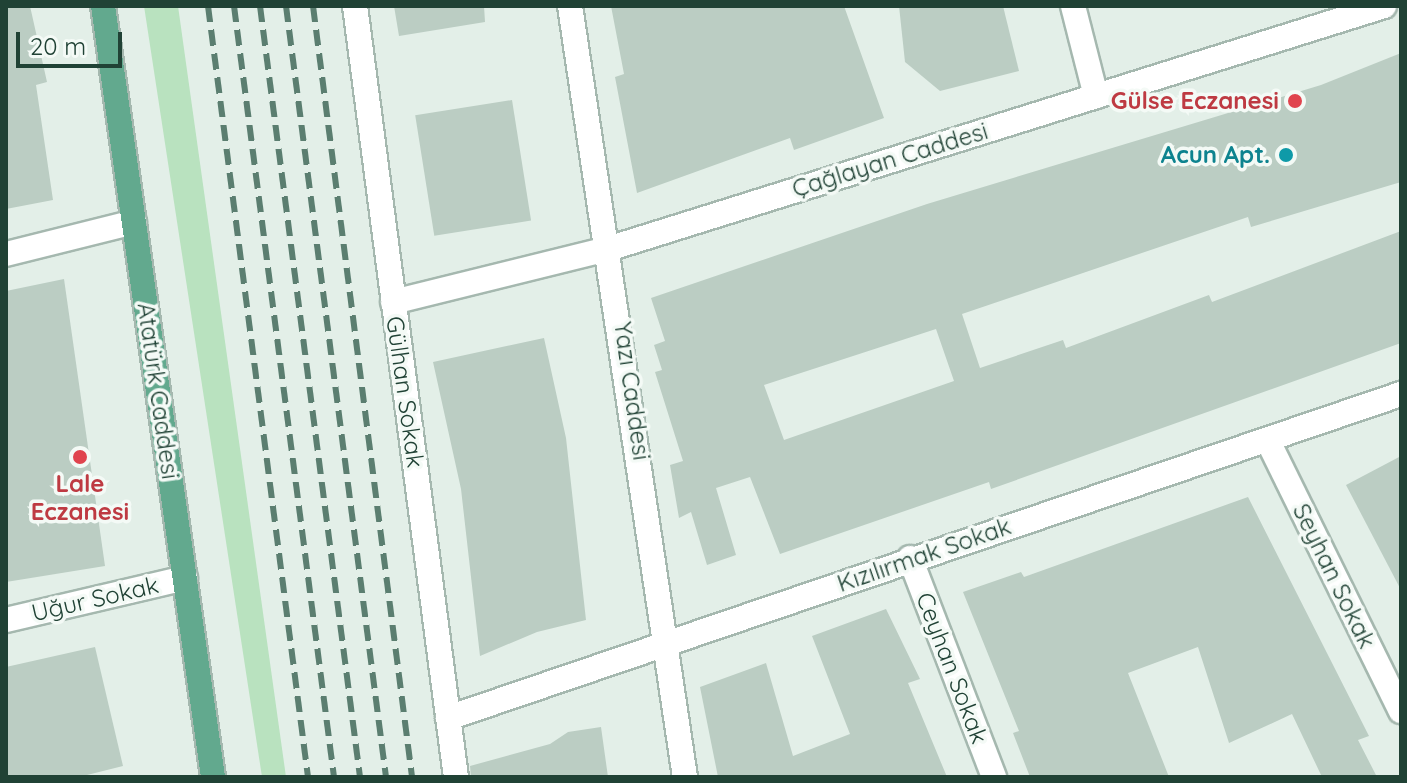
<!DOCTYPE html>
<html>
<head>
<meta charset="utf-8">
<style>
	body { margin:0 }
	#map { position:relative; width:1407px; height:783px; overflow:hidden; background:#e3efe8; font-family:Quicksand,sans-serif }
	div>[style] { position:absolute }
	.green>* { inset:0; background:#b9e2bf }
	.building>* { inset:0; background:#bbcdc3; transform-origin:0 0 }
	.roads { filter:drop-shadow(2px 0 #a5b8af) drop-shadow(-2px 0 #a5b8af) drop-shadow(0 2px #a5b8af) drop-shadow(0 -2px #a5b8af) }
	.minor>* { height:24px; margin:-12px; padding:0 12px; transform-origin:12px; border-radius:12px; background:#fff }
	.major>* { height:24px; margin:-12px; padding:0 12px; transform-origin:12px; border-radius:12px; background:#62a98e }
	.rail>* { height:6px; margin-top:-3px; transform-origin:0; background:repeating-linear-gradient(90deg,#5b7e70 0 16px,transparent 0 24px) }
	.dots>* { width:22px; height:22px; translate:-50% -50%; box-sizing:border-box; border:4px solid #f4faf6; border-radius:50% }
	span { translate:-50% -50%; white-space:nowrap; text-align:center; line-height:1.15; -webkit-text-stroke:7px #f4faf6; paint-order:stroke }
	.health-label { font-size:24px; color:#be3a42; font-weight:700 }
	.right { translate:-100% -50%; text-align:right }
	.culture-label { font-size:24px; color:#0d838f; font-weight:700 }
	.street-label { font-size:24px; color:#204235 }
	.frame { position:absolute; inset:0; border:8px solid #204235; pointer-events:none }
	.scale { position:absolute; left:16px; top:32px; width:106px; height:36px; box-sizing:border-box; border:4px solid #204235; border-top:0; padding-left:10px; font-size:24px; line-height:28px; white-space:nowrap; color:#204235; -webkit-text-stroke:6px #f4faf6; paint-order:stroke }
</style>
</head>
<body>
<div id="map">
	<div class="green">
		<i style="clip-path:polygon(144px 6px,178px 6px,286px 777px,262px 777px)"></i>
	</div>
	<div class="building">
		<i style="clip-path:polygon(6px 6px,30px 6px,47px 82px,36px 85px,53px 200px,6px 209px)"></i>
		<i style="clip-path:polygon(394px 6px,484px 6px,485px 22px,399px 36px)"></i>
		<i style="clip-path:polygon(611px 6px,844px 6px,884px 118px,794px 150px,790px 138px,637px 193px,615px 77px,624px 74px)"></i>
		<i style="clip-path:polygon(899px 6px,1003px 6px,1019px 71px,940px 91px,905px 62px)"></i>
		<i style="clip-path:polygon(evenodd,1401px 53px,1401px 182px,1251px 227px,1248px 217px,962px 314px,980px 368px,1063px 340px,1066px 348px,1209px 295px,1212px 302px,1401px 231px,1401px 343px,991px 489px,989px 482px,780px 554px,750px 477px,716px 488px,736px 555px,707px 565px,691px 512px,679px 518px,670px 465px,683px 461px,655px 372px,662px 370px,654px 345px,665px 341px,651px 298px,927px 204px,1321px 85px,1401px 53px,936px 329px,954px 381px,784px 440px,764px 385px,936px 329px)"></i>
		<i style="left:512px;top:100px;width:122px;height:98px;rotate:81deg"></i>
		<i style="clip-path:polygon(64px 279px,105px 566px,6px 582px,6px 291px)"></i>
		<i style="clip-path:polygon(544px 338px,566px 438px,586px 620px,537px 632px,480px 656px,461px 489px,433px 362px)"></i>
		<i style="clip-path:polygon(1401px 456px,1401px 590px,1346px 485px)"></i>
		<i style="clip-path:polygon(1248px 497px,1369px 736px,1358px 740px,1377px 777px,1322px 777px,1292px 714px,1229px 743px,1198px 647px,1128px 673px,1169px 777px,1030px 777px,1013px 733px,1019px 731px,963px 592px,1021px 572px,1024px 577px)"></i>
		<i style="clip-path:polygon(886px 609px,920px 679px,908px 683px,947px 777px,718px 777px,700px 687px,766px 663px,793px 756px,850px 734px,812px 636px)"></i>
		<i style="clip-path:polygon(95px 647px,123px 766px,79px 777px,6px 777px,6px 667px)"></i>
		<i style="clip-path:polygon(601px 727px,608px 777px,471px 777px,470px 766px,550px 744px,568px 732px)"></i>
	</div>
	<div class="roads">
		<div class="minor">
			<i style="left:355px;top:6px;width:778px;rotate:82.54deg"></i>
			<i style="left:570px;top:6px;width:780px;rotate:81.52deg"></i>
			<i style="left:1073px;top:6px;width:93px;rotate:75.7deg"></i>
			<i style="left:6px;top:254px;width:132px;rotate:-14deg"></i>
			<i style="left:393px;top:302px;width:225px;rotate:-13.9deg"></i>
			<i style="left:611px;top:248px;width:810px;rotate:-17.38deg"></i>
			<i style="left:1268px;top:441px;width:301px;rotate:63.8deg"></i>
			<i style="left:910px;top:558px;width:235px;rotate:69deg"></i>
			<i style="left:6px;top:620px;width:184px;rotate:-13.2deg"></i>
			<i style="left:448px;top:718px;width:1007px;rotate:-18.78deg"></i>
		</div>
		<div class="major">
			<i style="left:103px;top:6px;width:779px;rotate:81.88deg"></i>
		</div>
	</div>
	<div class="rail">
		<i style="left:208px;top:6px;width:777px;rotate:82.61deg"></i>
		<i style="left:234px;top:6px;width:777px;rotate:82.61deg"></i>
		<i style="left:260px;top:6px;width:777px;rotate:82.61deg"></i>
		<i style="left:286px;top:6px;width:777px;rotate:82.61deg"></i>
		<i style="left:313px;top:6px;width:777px;rotate:82.68deg"></i>
	</div>
	<div class="dots">
		<i style="left:1295px;top:101px;background:#e0444e"></i>
		<i style="left:1286px;top:155px;background:#0f9aa8"></i>
		<i style="left:80px;top:457px;background:#e0444e"></i>
	</div>
	<div class="health-label">
		<span class="right" style="left:1279px;top:101px">Gülse Eczanesi</span>
		<span style="left:80px;top:498px">Lale<br>Eczanesi</span>
	</div>
	<div class="culture-label">
		<span class="right" style="left:1270px;top:155px">Acun Apt.</span>
	</div>
	<div class="street-label">
		<span style="left:890px;top:160px;rotate:-17deg">Çağlayan Caddesi</span>
		<span style="left:158px;top:391px;rotate:82deg">Atatürk Caddesi</span>
		<span style="left:632px;top:391px;rotate:82deg">Yazı Caddesi</span>
		<span style="left:405px;top:392px;rotate:82deg">Gülhan Sokak</span>
		<span style="left:924px;top:555px;rotate:-19deg">Kızılırmak Sokak</span>
		<span style="left:1334px;top:576px;rotate:64deg">Seyhan Sokak</span>
		<span style="left:95px;top:599px;rotate:-13deg">Uğur Sokak</span>
		<span style="left:952px;top:668px;rotate:69deg">Ceyhan Sokak</span>
	</div>
	<div class="frame"></div>
	<div class="scale">20 m</div>
</div>
</body>
</html>
